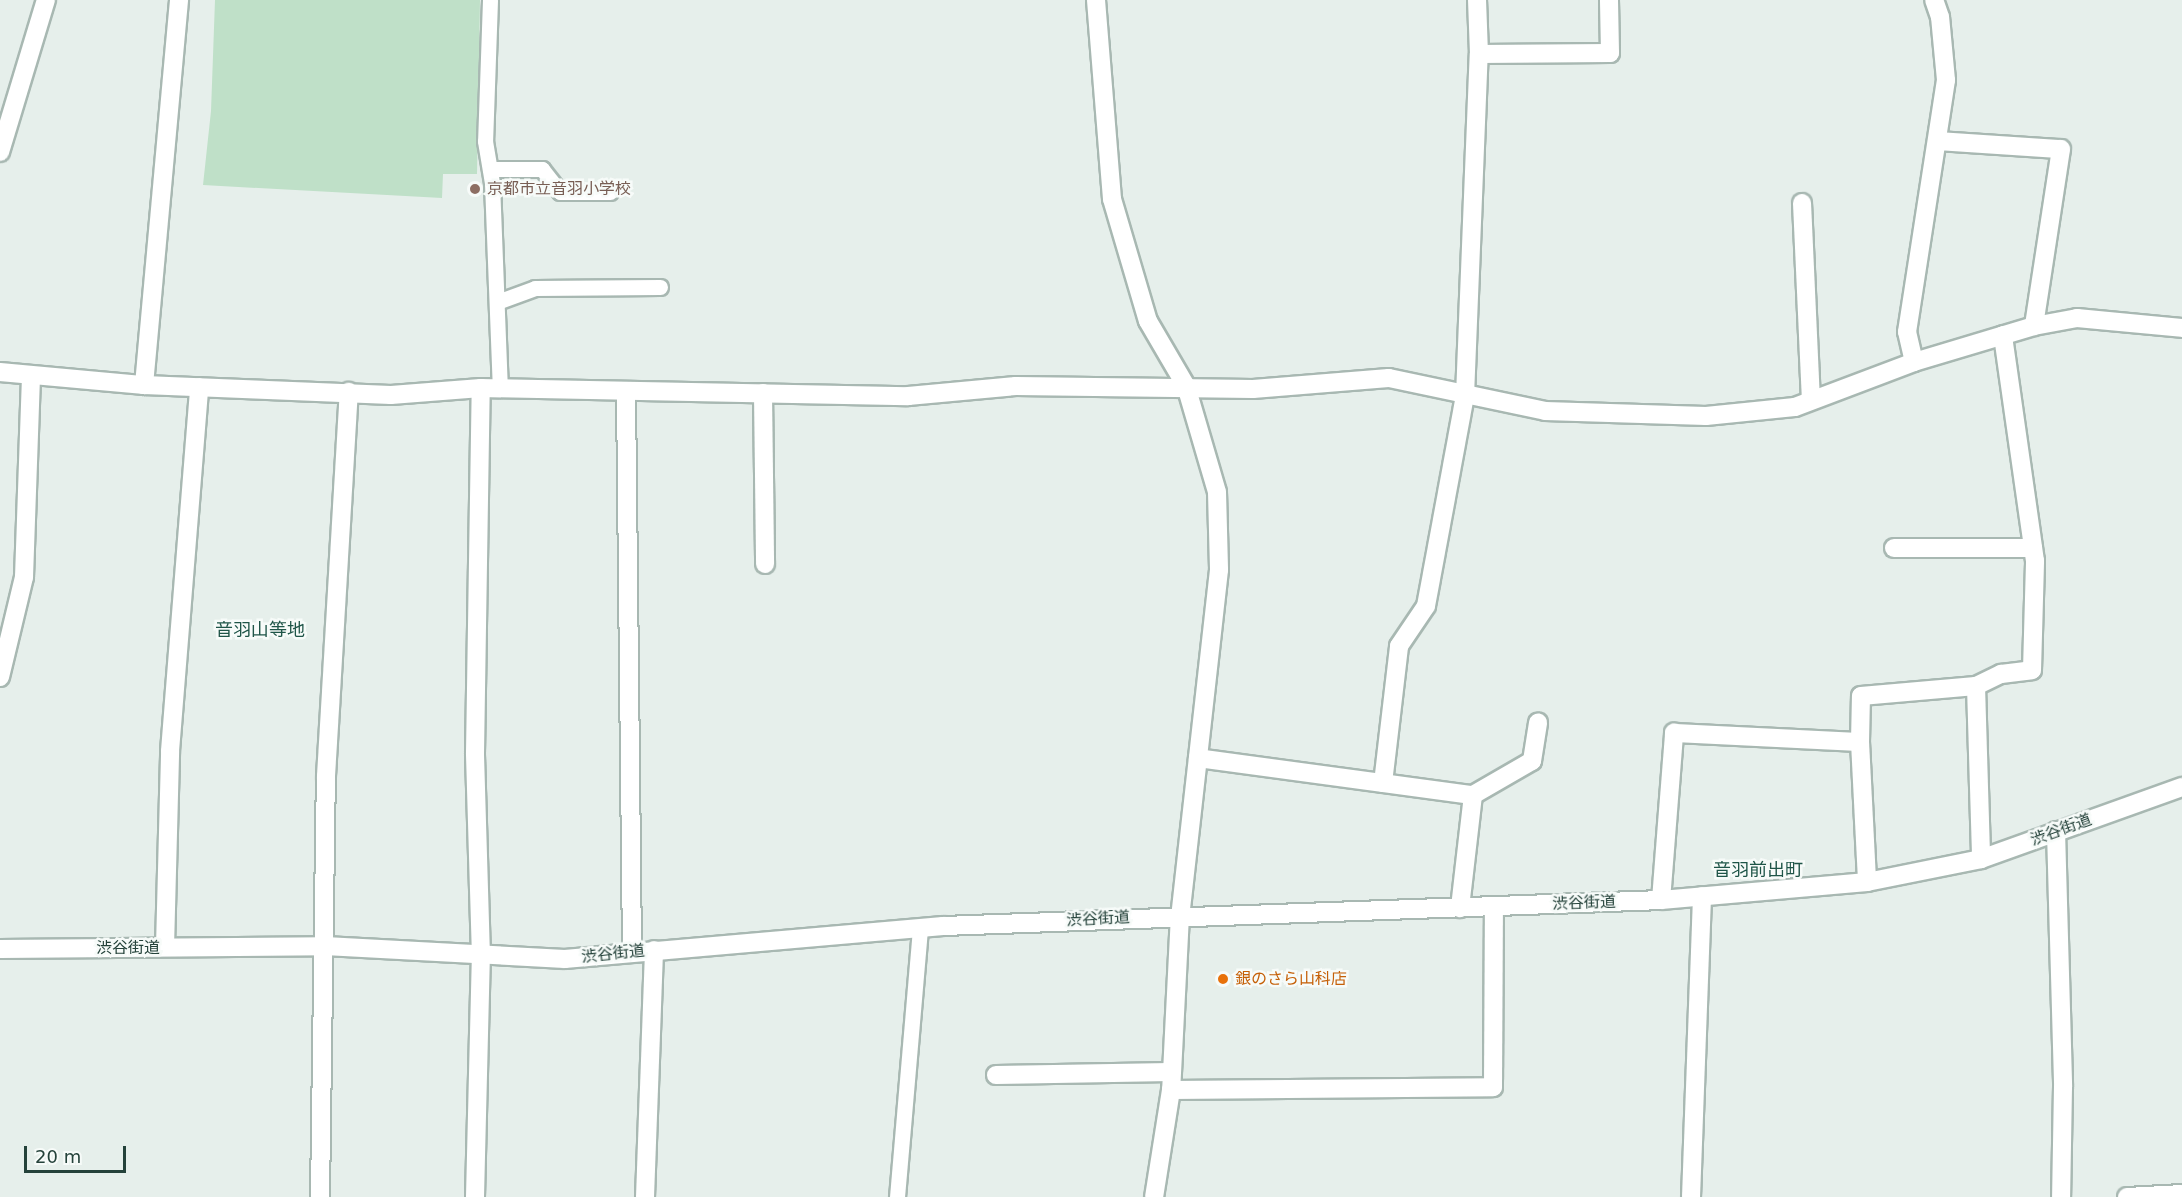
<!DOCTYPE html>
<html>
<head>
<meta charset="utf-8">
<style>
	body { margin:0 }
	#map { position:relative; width:2182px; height:1197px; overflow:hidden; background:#e6efeb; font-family:"DejaVu Sans","Noto Sans JP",sans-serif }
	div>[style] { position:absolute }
	.green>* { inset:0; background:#bfe0c8 }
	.roads { filter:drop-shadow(2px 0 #a8b8b2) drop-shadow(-2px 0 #a8b8b2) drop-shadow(0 2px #a8b8b2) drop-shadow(0 -2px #a8b8b2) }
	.lane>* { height:15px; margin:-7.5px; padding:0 7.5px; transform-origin:7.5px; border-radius:7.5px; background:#fff }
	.street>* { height:18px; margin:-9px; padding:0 9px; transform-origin:9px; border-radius:9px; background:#fff }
	.dots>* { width:16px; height:16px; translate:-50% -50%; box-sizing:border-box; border:3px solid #f7fbf9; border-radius:50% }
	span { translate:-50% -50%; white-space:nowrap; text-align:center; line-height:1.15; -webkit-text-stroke:5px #f7fbf9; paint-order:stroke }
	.education-label { font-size:16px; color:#785e54 }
	.left { translate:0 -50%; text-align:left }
	.street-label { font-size:16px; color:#24423a }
	.food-label { font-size:16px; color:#c56008 }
	.neighbourhood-label { font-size:18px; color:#1f5548 }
	.scale { position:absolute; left:24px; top:1146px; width:102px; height:27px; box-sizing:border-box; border:3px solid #24423a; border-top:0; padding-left:8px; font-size:18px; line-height:21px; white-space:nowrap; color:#24423a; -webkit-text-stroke:4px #f7fbf9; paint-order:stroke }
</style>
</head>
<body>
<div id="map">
	<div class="green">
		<i style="clip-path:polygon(215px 0,480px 0,477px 174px,443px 174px,442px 198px,203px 185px,211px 111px)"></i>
	</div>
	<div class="roads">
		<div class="lane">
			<i style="left:490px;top:0;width:141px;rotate:92deg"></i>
			<i style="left:485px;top:141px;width:43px;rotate:80.5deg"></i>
			<i style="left:492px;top:183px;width:206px;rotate:87.8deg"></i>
			<i style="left:490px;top:169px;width:52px"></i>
			<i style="left:542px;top:169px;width:29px;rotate:52deg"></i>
			<i style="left:560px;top:192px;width:50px"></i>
			<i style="left:497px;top:302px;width:40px;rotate:-20.2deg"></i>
			<i style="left:535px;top:288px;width:125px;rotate:-0.5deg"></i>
			<i style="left:897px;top:1197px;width:270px;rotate:-85.1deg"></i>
		</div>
		<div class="street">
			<i style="left:1096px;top:0;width:200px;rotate:85.4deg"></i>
			<i style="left:1112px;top:199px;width:127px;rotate:73.6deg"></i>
			<i style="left:1148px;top:321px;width:75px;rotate:59.7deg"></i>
			<i style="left:1186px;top:386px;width:110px;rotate:73.7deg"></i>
			<i style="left:1217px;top:492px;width:78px;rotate:88.5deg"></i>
			<i style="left:1219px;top:570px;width:347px;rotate:96.4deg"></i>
			<i style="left:1180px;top:915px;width:175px;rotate:92.9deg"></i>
			<i style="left:1171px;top:1090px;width:108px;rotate:99deg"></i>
			<i style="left:1479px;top:54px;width:131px;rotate:-0.4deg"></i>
			<i style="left:1610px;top:53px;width:53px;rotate:-91.1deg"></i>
			<i style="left:1939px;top:141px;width:122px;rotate:3.8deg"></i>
			<i style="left:2061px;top:149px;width:179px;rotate:98.7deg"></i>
			<i style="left:0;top:152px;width:159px;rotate:-73.2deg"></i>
			<i style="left:1802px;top:203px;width:196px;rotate:87.4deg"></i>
			<i style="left:1914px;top:362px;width:31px;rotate:-103deg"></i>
			<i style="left:1907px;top:332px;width:255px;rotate:-81.2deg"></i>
			<i style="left:1946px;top:80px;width:63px;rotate:-95.4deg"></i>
			<i style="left:1940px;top:17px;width:18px;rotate:-109deg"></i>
			<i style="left:0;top:372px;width:145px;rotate:5.2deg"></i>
			<i style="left:144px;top:385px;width:247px;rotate:2.3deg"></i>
			<i style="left:391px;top:395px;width:90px;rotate:-4.4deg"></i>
			<i style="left:481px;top:388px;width:427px;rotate:1.1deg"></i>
			<i style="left:908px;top:396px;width:108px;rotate:-5.3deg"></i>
			<i style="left:1016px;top:386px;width:237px;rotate:0.7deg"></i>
			<i style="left:1253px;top:389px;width:136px;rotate:-4.6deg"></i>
			<i style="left:1389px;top:378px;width:159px;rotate:11.9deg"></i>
			<i style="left:1545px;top:411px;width:161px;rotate:1.8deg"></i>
			<i style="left:1706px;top:416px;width:89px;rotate:-5.8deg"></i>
			<i style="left:1795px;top:407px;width:127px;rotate:-20.7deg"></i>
			<i style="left:1914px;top:362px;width:125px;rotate:-16.7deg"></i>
			<i style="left:2034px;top:326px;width:44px;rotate:-10.5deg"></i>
			<i style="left:2077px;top:318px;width:105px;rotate:5.4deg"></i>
			<i style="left:144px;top:385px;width:387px;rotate:-84.8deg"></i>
			<i style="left:626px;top:391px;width:560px;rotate:89.39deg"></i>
			<i style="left:763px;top:393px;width:171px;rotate:89.3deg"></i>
			<i style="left:1894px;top:548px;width:139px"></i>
			<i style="left:0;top:677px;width:103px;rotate:-76.5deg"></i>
			<i style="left:24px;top:577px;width:200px;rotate:-88deg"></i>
			<i style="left:1976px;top:686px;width:173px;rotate:88.3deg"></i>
			<i style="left:1860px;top:742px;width:46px;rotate:-88.8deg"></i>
			<i style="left:1861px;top:696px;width:115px;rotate:-5deg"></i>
			<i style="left:1976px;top:686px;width:28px;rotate:-26deg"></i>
			<i style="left:2001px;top:674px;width:31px;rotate:-7deg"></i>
			<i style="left:2032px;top:670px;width:109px;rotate:-88.4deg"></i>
			<i style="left:2035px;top:561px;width:228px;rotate:-98.1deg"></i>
			<i style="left:1198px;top:758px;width:277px;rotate:7.7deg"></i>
			<i style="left:1473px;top:795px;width:114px;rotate:96.6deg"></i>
			<i style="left:1383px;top:783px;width:138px;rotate:-83.3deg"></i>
			<i style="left:1399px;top:646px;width:48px;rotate:-56deg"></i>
			<i style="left:1426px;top:606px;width:214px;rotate:-79.5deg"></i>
			<i style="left:1465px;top:396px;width:342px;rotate:-87.7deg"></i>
			<i style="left:1479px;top:54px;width:54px;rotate:-92.1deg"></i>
			<i style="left:1473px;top:795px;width:68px;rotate:-30deg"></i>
			<i style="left:1532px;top:761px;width:39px;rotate:-81deg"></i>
			<i style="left:2056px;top:831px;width:256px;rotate:88.4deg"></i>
			<i style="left:2063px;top:1087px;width:110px;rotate:91deg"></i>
			<i style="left:1661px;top:900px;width:168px;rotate:-85.5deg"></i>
			<i style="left:1674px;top:733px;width:186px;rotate:2.8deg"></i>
			<i style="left:1860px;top:742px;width:140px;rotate:87.1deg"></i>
			<i style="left:165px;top:947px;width:196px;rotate:-88.5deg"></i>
			<i style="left:170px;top:751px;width:365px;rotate:-85.4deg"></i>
			<i style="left:0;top:949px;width:325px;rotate:-0.5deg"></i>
			<i style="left:325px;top:946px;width:240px;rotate:3.1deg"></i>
			<i style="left:565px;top:959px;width:379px;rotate:-5deg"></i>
			<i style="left:943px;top:926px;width:718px;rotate:-2.07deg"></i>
			<i style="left:1661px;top:900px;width:207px;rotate:-5deg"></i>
			<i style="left:1867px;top:882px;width:116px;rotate:-11.4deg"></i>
			<i style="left:1981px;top:859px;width:214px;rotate:-19.7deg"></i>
			<i style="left:996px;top:1075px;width:175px;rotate:-1deg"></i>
			<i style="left:1171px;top:1090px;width:322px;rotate:-0.5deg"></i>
			<i style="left:1493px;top:1087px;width:180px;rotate:-89.7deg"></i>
			<i style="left:320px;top:1197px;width:421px;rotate:-89.2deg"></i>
			<i style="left:326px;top:776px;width:385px;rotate:-86.6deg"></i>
			<i style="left:475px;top:1197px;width:240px;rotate:-88.6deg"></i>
			<i style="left:481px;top:957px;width:204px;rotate:-91.7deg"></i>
			<i style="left:475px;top:753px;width:365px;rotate:-89.1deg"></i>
			<i style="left:645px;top:1197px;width:247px;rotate:-87.9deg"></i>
			<i style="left:1691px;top:1197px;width:301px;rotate:-87.9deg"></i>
			<i style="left:2127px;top:1197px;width:55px;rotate:-3.1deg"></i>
		</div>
	</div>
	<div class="dots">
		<i style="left:475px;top:189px;background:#8d6e63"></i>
		<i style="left:1223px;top:979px;background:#e8710a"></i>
	</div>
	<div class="education-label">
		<span class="left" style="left:487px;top:189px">京都市立音羽小学校</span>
	</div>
	<div class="street-label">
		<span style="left:2061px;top:830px;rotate:-20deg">渋谷街道</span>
		<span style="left:1584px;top:903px;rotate:-2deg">渋谷街道</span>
		<span style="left:1098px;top:919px;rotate:-3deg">渋谷街道</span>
		<span style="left:128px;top:948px">渋谷街道</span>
		<span style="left:613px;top:954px;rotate:-6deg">渋谷街道</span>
	</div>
	<div class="food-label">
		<span class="left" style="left:1235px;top:979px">銀のさら山科店</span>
	</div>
	<div class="neighbourhood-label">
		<span style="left:260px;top:630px">音羽山等地</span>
		<span style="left:1758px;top:870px">音羽前出町</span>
	</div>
	<div class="scale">20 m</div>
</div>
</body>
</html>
